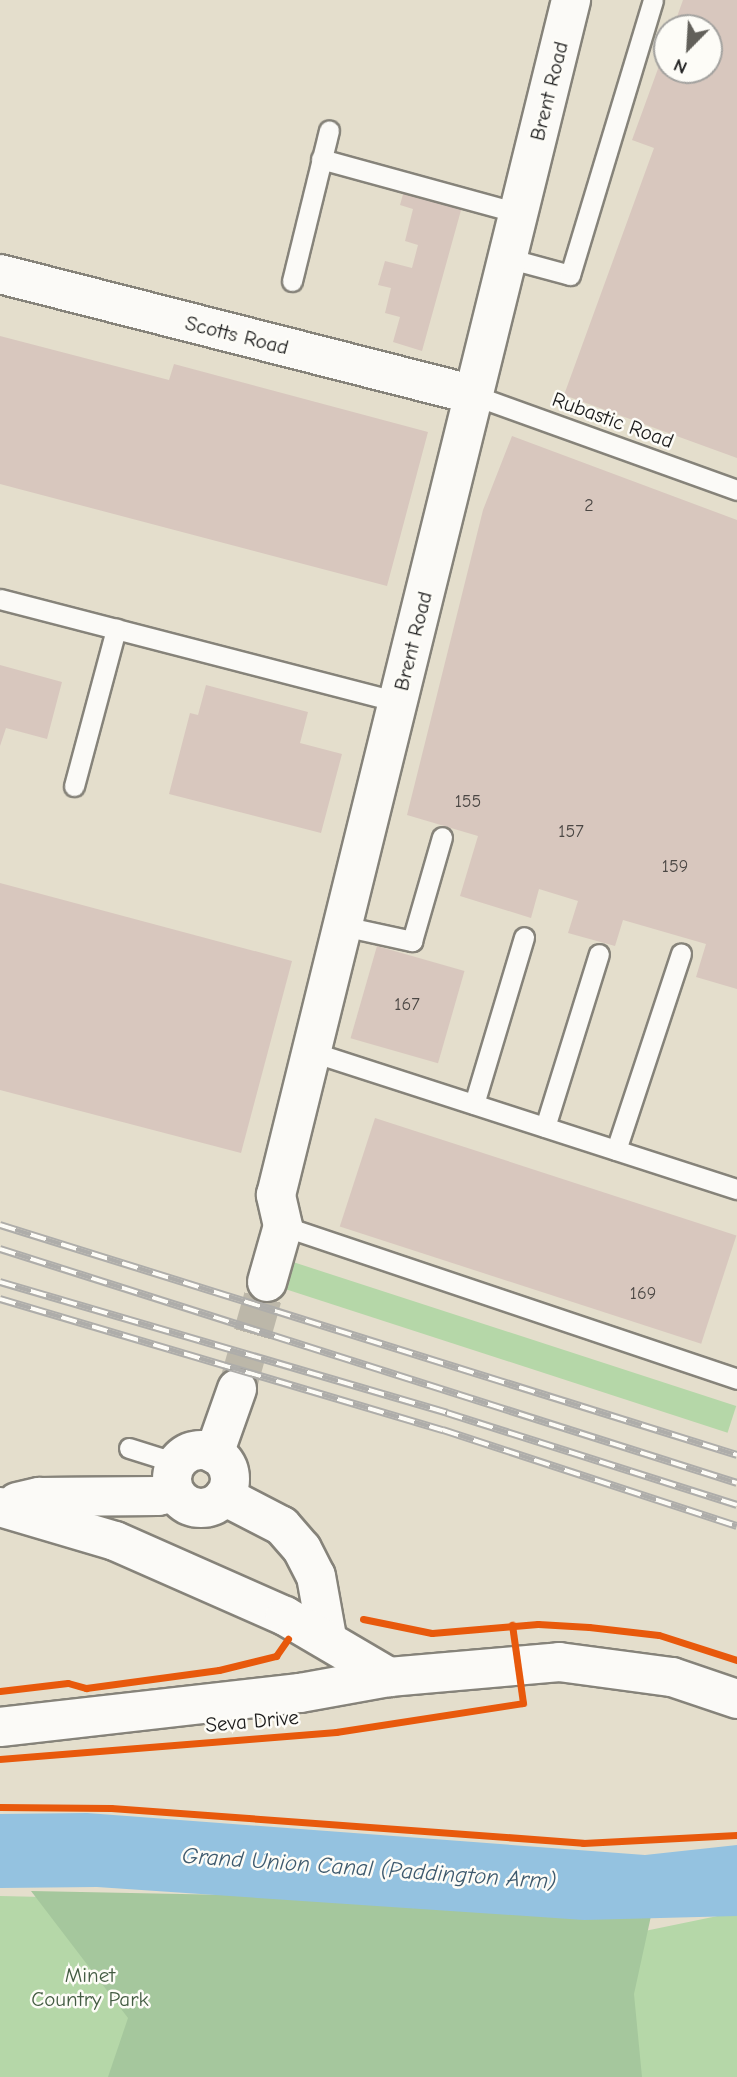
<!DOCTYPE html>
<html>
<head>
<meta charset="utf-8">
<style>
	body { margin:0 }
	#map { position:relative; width:737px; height:2077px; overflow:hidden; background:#e4decc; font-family:"Comic Neue",sans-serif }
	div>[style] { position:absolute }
	.green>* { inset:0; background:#b5d7a8; transform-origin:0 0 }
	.forest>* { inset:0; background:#a5c79d }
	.water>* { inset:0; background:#94c2e0 }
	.building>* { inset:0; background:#d8c7be; transform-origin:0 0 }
	.street-tunnel>* { height:38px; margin-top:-19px; transform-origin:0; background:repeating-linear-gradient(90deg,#bcb7a9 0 38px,transparent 0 57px) }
	.roads { filter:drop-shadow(2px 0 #86837a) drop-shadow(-2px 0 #86837a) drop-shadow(0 2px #86837a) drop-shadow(0 -2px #86837a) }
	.lane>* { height:19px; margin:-9.5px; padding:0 9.5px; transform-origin:9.5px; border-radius:9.5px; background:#fbfaf7 }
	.street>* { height:38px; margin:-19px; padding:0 19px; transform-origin:19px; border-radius:19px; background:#fbfaf7 }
	.street>.ring { margin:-19px; padding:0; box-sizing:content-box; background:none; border:38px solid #fbfaf7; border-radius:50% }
	.rail>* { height:8px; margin-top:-4px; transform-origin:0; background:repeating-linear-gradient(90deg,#fdfcf7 0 16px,#aeadaa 0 32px); box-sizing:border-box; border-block:2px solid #aeadaa }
	.cycleway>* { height:7px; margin:-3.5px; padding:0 3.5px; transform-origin:3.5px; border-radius:3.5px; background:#e8590c }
	span { translate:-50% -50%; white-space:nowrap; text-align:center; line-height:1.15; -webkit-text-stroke:5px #fdfcf7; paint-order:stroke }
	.number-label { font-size:18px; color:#4b4744 }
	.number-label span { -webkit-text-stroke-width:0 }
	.street-label { font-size:21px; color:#1c1c1c }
	.park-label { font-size:21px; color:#445c43 }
	.water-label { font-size:23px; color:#3e5a6e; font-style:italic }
	.north { position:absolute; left:653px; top:14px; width:70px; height:70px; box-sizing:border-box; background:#fdfcf7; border:2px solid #a3a29f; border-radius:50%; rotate:204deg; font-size:19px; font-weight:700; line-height:28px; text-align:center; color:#1c1c1c }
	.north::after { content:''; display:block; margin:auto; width:24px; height:32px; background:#62605a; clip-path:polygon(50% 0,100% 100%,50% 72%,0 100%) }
</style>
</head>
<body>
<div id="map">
	<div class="green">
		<i style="left:293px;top:1262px;width:466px;height:28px;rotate:18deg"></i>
		<i style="clip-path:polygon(0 1896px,219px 1901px,606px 1939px,737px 1912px,737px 2077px,0 2077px)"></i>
	</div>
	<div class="forest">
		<i style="clip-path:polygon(31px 1891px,284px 1896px,656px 1893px,634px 1994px,642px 2077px,108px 2077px,128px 2018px)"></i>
	</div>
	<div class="water">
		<i style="clip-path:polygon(87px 1813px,645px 1855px,737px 1845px,737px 1916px,584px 1920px,97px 1887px,0 1888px,0 1814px)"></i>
	</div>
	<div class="building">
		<i style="clip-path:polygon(683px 0,737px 0,737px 458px,564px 395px,654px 148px,632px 140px,667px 44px,667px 70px,709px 70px,709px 28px,673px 28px)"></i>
		<i style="clip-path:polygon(405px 187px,463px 203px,422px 351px,393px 342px,400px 317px,385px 313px,391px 288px,378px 285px,385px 261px,412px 268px,418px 245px,405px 241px,413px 209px,400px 205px)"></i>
		<i style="clip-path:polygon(0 336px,169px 380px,174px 364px,428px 432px,387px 586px,0 484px)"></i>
		<i style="clip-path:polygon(512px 436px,737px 520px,737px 989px,696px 977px,706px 944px,623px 920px,615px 946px,568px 933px,578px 901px,539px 889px,531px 918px,460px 896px,478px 836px,407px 815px,483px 510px)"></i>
		<i style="clip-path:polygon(0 665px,62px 682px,47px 739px,6px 728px,0 746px)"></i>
		<i style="clip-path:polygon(206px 685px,308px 712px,300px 743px,342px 754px,321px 833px,169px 794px,190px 713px,198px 715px)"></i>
		<i style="clip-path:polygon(0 883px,292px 961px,241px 1153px,0 1090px)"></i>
		<i style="left:377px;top:946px;width:91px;height:96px;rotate:16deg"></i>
		<i style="left:375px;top:1118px;width:380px;height:114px;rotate:18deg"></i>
	</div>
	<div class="street-tunnel">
		<i style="left:237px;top:1389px;width:111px;rotate:-74.3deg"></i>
	</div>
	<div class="roads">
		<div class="lane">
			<i style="left:321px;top:159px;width:205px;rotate:15.3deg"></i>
			<i style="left:507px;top:258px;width:65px;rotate:15.1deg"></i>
			<i style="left:570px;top:275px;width:287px;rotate:-73.2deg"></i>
			<i style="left:292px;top:281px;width:155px;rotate:-76.2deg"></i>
			<i style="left:473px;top:395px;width:281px;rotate:19.8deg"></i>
			<i style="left:0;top:599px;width:411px;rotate:14.5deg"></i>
			<i style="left:74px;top:786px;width:163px;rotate:-75deg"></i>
			<i style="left:343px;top:926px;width:71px;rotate:12.3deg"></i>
			<i style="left:412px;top:941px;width:108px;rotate:-73.9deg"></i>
			<i style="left:312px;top:1052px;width:447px;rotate:17.9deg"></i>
			<i style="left:474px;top:1104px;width:174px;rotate:-73.3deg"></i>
			<i style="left:545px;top:1127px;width:181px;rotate:-72.7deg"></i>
			<i style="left:616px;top:1150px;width:207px;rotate:-71.7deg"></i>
			<i style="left:283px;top:1226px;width:479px;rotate:18.6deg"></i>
			<i style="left:129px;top:1448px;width:50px;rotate:17.4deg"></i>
		</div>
		<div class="street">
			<i style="left:0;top:274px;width:488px;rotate:14.3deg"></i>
			<i style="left:267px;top:1282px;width:58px;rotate:-74.1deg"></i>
			<i style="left:283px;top:1226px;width:32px;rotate:-103deg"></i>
			<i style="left:276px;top:1195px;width:1231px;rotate:-76.13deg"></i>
			<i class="ring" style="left:172px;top:1450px;width:20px;height:20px"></i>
			<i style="left:214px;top:1454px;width:69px;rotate:-70.5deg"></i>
			<i style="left:224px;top:1496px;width:65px;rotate:27.3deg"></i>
			<i style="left:282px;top:1526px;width:30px;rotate:49deg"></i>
			<i style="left:302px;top:1549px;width:30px;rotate:63deg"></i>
			<i style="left:316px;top:1576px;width:62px;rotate:79.8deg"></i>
			<i style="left:17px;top:1502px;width:23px;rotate:-13deg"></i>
			<i style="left:39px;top:1497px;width:119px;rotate:-0.5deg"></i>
			<i style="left:158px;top:1496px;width:17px;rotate:-13deg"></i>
			<i style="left:0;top:1507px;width:120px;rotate:16.5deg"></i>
			<i style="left:115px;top:1541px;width:186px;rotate:23.8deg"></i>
			<i style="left:285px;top:1616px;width:121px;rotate:30.4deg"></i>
			<i style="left:0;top:1727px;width:302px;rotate:-6.5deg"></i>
			<i style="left:300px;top:1693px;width:90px;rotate:-10.2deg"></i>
			<i style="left:389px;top:1677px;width:171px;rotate:-5deg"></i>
			<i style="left:559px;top:1662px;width:114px;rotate:7.6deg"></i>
			<i style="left:672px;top:1677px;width:69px;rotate:18.7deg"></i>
		</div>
	</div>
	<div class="rail">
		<i style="left:0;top:1225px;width:772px;rotate:17.33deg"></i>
		<i style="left:0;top:1249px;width:773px;rotate:17.61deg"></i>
		<i style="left:0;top:1282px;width:466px;rotate:16.3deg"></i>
		<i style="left:447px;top:1413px;width:304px;rotate:17.6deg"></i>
		<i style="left:0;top:1299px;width:462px;rotate:16.5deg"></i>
		<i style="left:443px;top:1430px;width:309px;rotate:18.1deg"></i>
	</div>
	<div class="cycleway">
		<i style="left:363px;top:1619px;width:70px;rotate:11.5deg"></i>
		<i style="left:432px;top:1633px;width:106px;rotate:-4.9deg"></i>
		<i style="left:538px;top:1624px;width:51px;rotate:3.4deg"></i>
		<i style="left:589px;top:1627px;width:70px;rotate:6.5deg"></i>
		<i style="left:659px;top:1635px;width:82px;rotate:17.8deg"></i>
		<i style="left:0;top:1691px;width:68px;rotate:-6.7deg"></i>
		<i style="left:68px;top:1683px;width:19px;rotate:16deg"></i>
		<i style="left:86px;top:1688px;width:134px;rotate:-7.7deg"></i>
		<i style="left:219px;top:1670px;width:59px;rotate:-13.8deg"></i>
		<i style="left:276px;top:1656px;width:21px;rotate:-55deg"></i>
		<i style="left:0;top:1759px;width:337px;rotate:-4.6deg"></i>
		<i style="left:336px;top:1732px;width:189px;rotate:-8.8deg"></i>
		<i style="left:523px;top:1703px;width:79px;rotate:-98deg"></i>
		<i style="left:0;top:1807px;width:111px;rotate:0.5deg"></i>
		<i style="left:111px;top:1808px;width:473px;rotate:4.2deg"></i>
		<i style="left:583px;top:1843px;width:154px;rotate:-3deg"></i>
	</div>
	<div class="number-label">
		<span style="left:589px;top:506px">2</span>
		<span style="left:468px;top:802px">155</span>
		<span style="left:571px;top:832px">157</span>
		<span style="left:675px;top:867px">159</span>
		<span style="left:407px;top:1005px">167</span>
		<span style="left:643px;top:1294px">169</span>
	</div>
	<div class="street-label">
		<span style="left:549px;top:91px;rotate:-76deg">Brent Road</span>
		<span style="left:237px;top:335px;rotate:14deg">Scotts Road</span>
		<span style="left:613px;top:420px;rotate:20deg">Rubastic Road</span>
		<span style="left:413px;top:641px;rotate:-76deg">Brent Road</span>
		<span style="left:252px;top:1721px;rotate:-5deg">Seva Drive</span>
	</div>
	<div class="park-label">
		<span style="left:90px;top:1987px">Minet<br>Country Park</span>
	</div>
	<div class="water-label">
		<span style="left:369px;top:1869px;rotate:4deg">Grand Union Canal (Paddington Arm)</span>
	</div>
	<div class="north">N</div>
</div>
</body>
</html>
